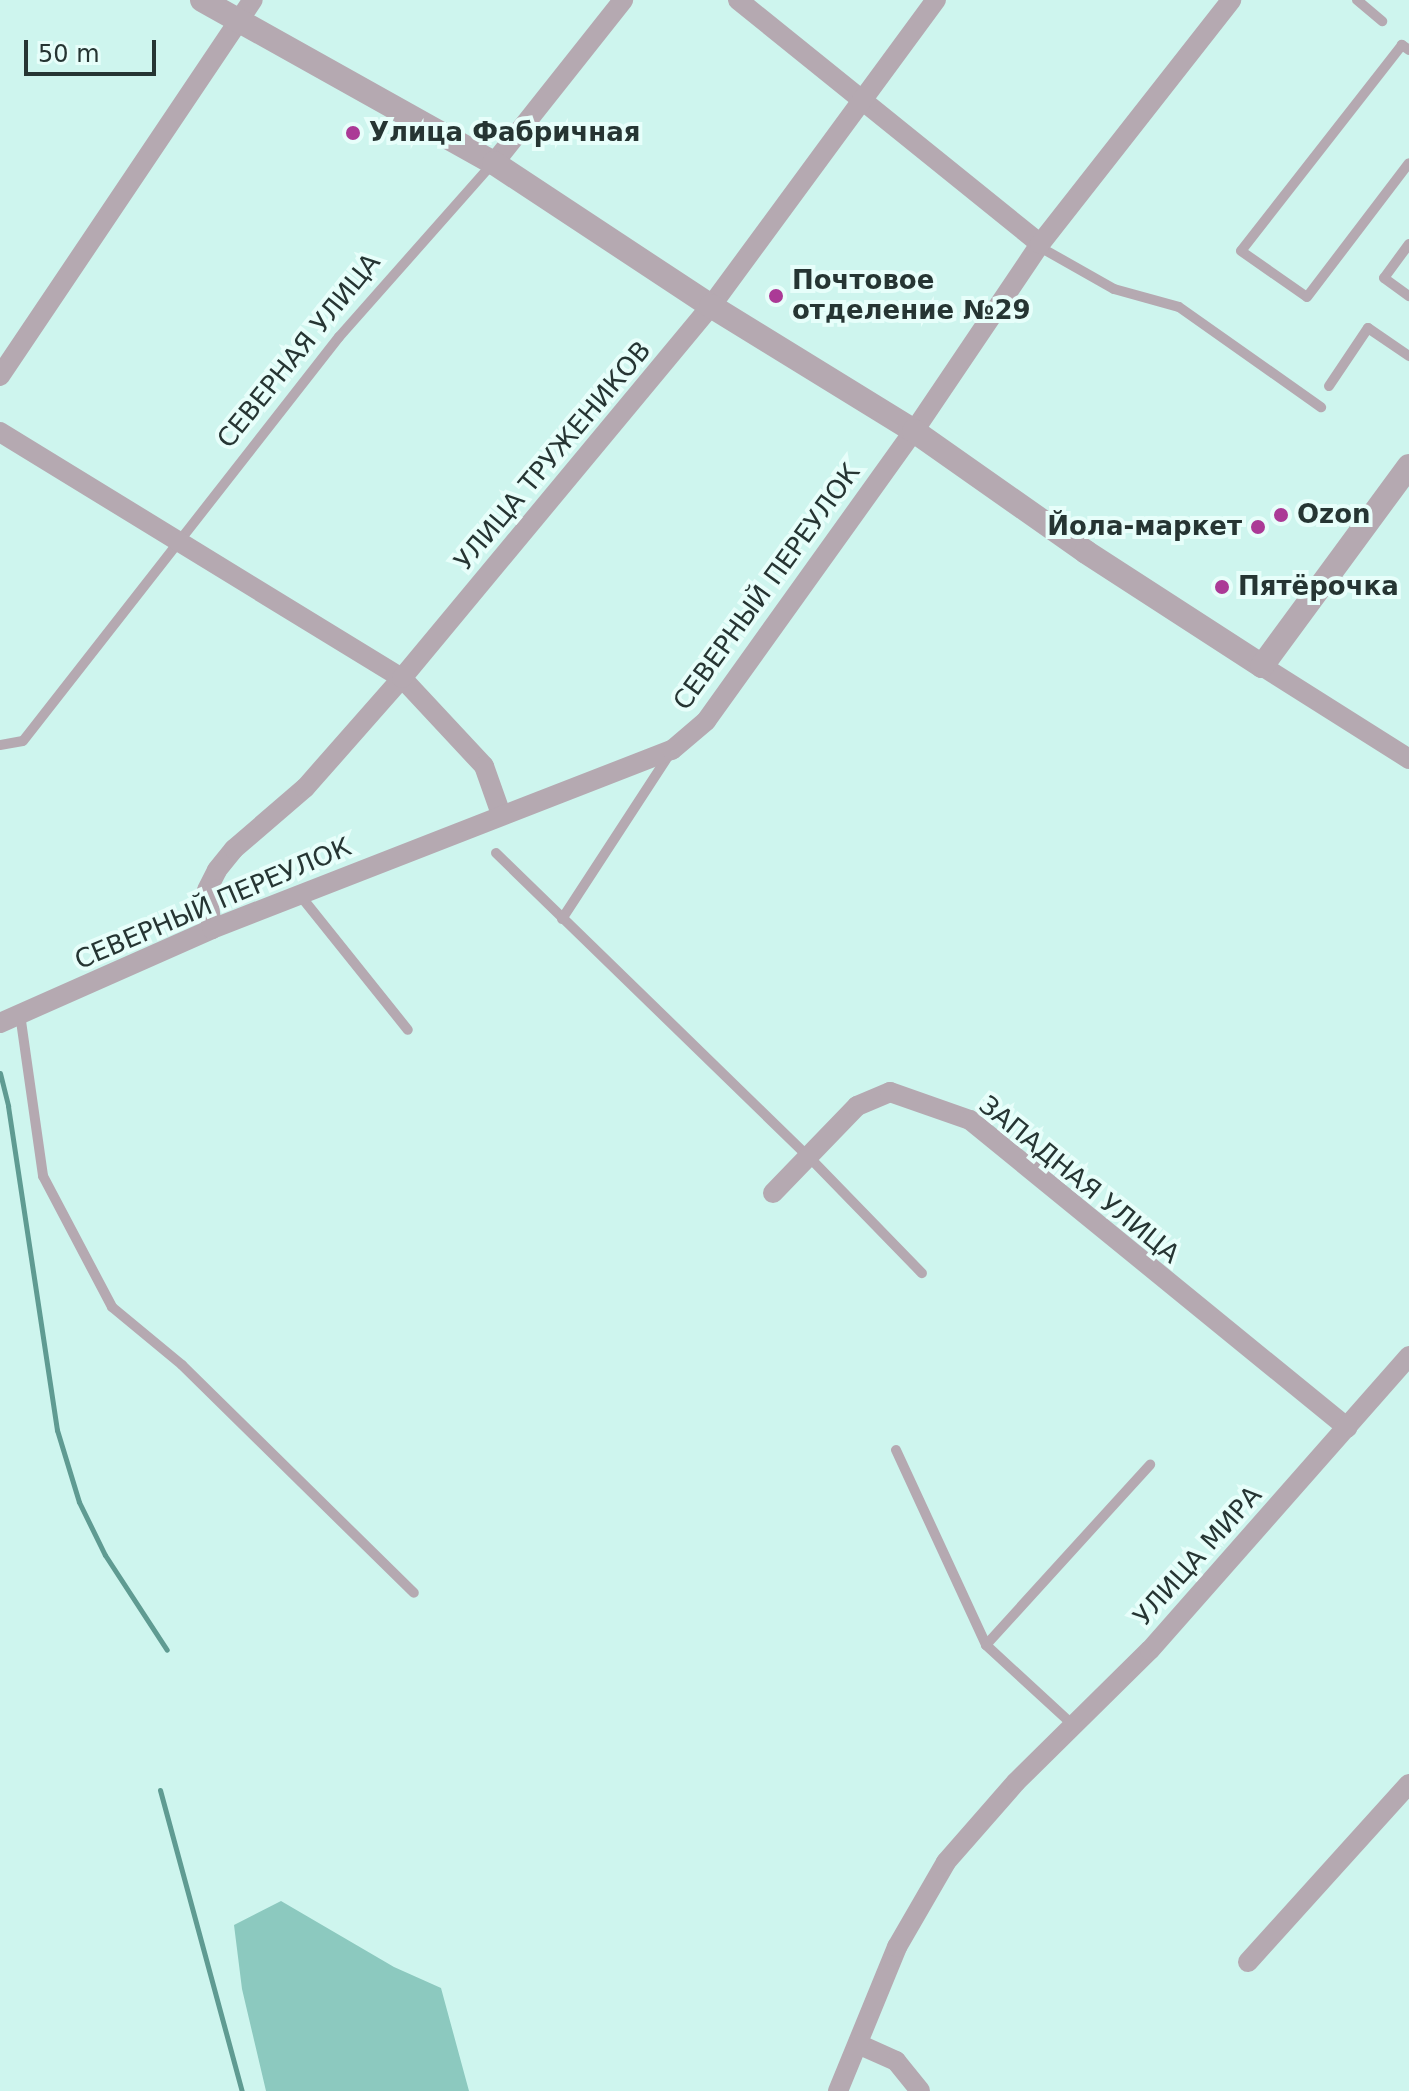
<!DOCTYPE html>
<html>
<head>
<meta charset="utf-8">
<style>
	body { margin:0 }
	#map { position:relative; width:1409px; height:2091px; overflow:hidden; background:#cef5ee; font-family:"DejaVu Sans",sans-serif }
	div>[style] { position:absolute }
	.forest>* { inset:0; background:#8cc9bf }
	.stream>* { height:5px; margin:-2.5px; padding:0 2.5px; transform-origin:2.5px; border-radius:2.5px; background:#5f9b92 }
	.service>* { height:10px; margin:-5px; padding:0 5px; transform-origin:5px; border-radius:5px; background:#b5a9b1 }
	.minor>* { height:20px; margin:-10px; padding:0 10px; transform-origin:10px; border-radius:10px; background:#b5a9b1 }
	.tertiary>* { height:24px; margin:-12px; padding:0 12px; transform-origin:12px; border-radius:12px; background:#b5a9b1 }
	.dots>* { width:22px; height:22px; translate:-50% -50%; box-sizing:border-box; border:4px solid #e7fefa; border-radius:50% }
	span { translate:-50% -50%; white-space:nowrap; text-align:center; line-height:1.15; -webkit-text-stroke:8px #e7fefa; paint-order:stroke }
	.poi-label { font-size:26px; color:#263533; font-weight:700 }
	.left { translate:0 -50%; text-align:left }
	.right { translate:-100% -50%; text-align:right }
	.street-label { font-size:26px; color:#263533 }
	.scale { position:absolute; left:24px; top:40px; width:132px; height:36px; box-sizing:border-box; border:4px solid #263533; border-top:0; padding-left:10px; font-size:24px; line-height:28px; white-space:nowrap; color:#263533; -webkit-text-stroke:6px #e7fefa; paint-order:stroke }
</style>
</head>
<body>
<div id="map">
	<div class="forest">
		<i style="clip-path:polygon(281px 1901px,394px 1967px,441px 1988px,469px 2091px,266px 2091px,242px 1989px,234px 1925px)"></i>
	</div>
	<div class="stream">
		<i style="left:0;top:1073px;width:34px;rotate:76deg"></i>
		<i style="left:8px;top:1106px;width:328px;rotate:81.4deg"></i>
		<i style="left:57px;top:1430px;width:75px;rotate:73deg"></i>
		<i style="left:79px;top:1502px;width:59px;rotate:63.9deg"></i>
		<i style="left:105px;top:1555px;width:113px;rotate:56.9deg"></i>
		<i style="left:160px;top:1790px;width:312px;rotate:74.8deg"></i>
	</div>
	<div class="service">
		<i style="left:1357px;top:0;width:33px;rotate:40deg"></i>
		<i style="left:1409px;top:50px;width:9px;rotate:-144deg"></i>
		<i style="left:1402px;top:45px;width:261px;rotate:128deg"></i>
		<i style="left:1241px;top:251px;width:80px;rotate:34.9deg"></i>
		<i style="left:1307px;top:297px;width:168px;rotate:-52.7deg"></i>
		<i style="left:1409px;top:244px;width:42px;rotate:126.3deg"></i>
		<i style="left:1384px;top:278px;width:31px;rotate:36deg"></i>
		<i style="left:1038px;top:246px;width:87px;rotate:29.5deg"></i>
		<i style="left:1114px;top:289px;width:67px;rotate:15.5deg"></i>
		<i style="left:1179px;top:307px;width:174px;rotate:35.2deg"></i>
		<i style="left:1329px;top:386px;width:70px;rotate:-56.1deg"></i>
		<i style="left:1368px;top:328px;width:50px;rotate:34.3deg"></i>
		<i style="left:0;top:745px;width:23px;rotate:-10deg"></i>
		<i style="left:23px;top:741px;width:513px;rotate:-51.97deg"></i>
		<i style="left:339px;top:337px;width:231px;rotate:-48.5deg"></i>
		<i style="left:496px;top:853px;width:436px;rotate:44.2deg"></i>
		<i style="left:809px;top:1157px;width:162px;rotate:45.8deg"></i>
		<i style="left:299px;top:894px;width:174px;rotate:51.3deg"></i>
		<i style="left:562px;top:919px;width:196px;rotate:-56.9deg"></i>
		<i style="left:20px;top:1014px;width:164px;rotate:81.9deg"></i>
		<i style="left:43px;top:1176px;width:148px;rotate:62.2deg"></i>
		<i style="left:112px;top:1307px;width:91px;rotate:39.6deg"></i>
		<i style="left:182px;top:1365px;width:325px;rotate:44.5deg"></i>
		<i style="left:896px;top:1450px;width:215px;rotate:65.2deg"></i>
		<i style="left:986px;top:1645px;width:118px;rotate:42.6deg"></i>
		<i style="left:986px;top:1645px;width:244px;rotate:-47.7deg"></i>
	</div>
	<div class="minor">
		<i style="left:738px;top:0;width:388px;rotate:38.9deg"></i>
		<i style="left:494px;top:163px;width:208px;rotate:-51.6deg"></i>
		<i style="left:0;top:376px;width:453px;rotate:-56.1deg"></i>
		<i style="left:0;top:432px;width:471px;rotate:31.5deg"></i>
		<i style="left:402px;top:678px;width:120px;rotate:47deg"></i>
		<i style="left:484px;top:766px;width:51px;rotate:70.5deg"></i>
		<i style="left:1262px;top:666px;width:174px;rotate:32.3deg"></i>
		<i style="left:212px;top:929px;width:39px;rotate:-97deg"></i>
		<i style="left:207px;top:890px;width:22px;rotate:-63deg"></i>
		<i style="left:217px;top:870px;width:27px;rotate:-51deg"></i>
		<i style="left:234px;top:849px;width:94px;rotate:-40.7deg"></i>
		<i style="left:305px;top:788px;width:147px;rotate:-48.6deg"></i>
		<i style="left:402px;top:678px;width:484px;rotate:-50.3deg"></i>
		<i style="left:711px;top:306px;width:380px;rotate:-53.7deg"></i>
		<i style="left:0;top:1023px;width:232px;rotate:-23.9deg"></i>
		<i style="left:212px;top:929px;width:494px;rotate:-21.3deg"></i>
		<i style="left:672px;top:750px;width:45px;rotate:-40.5deg"></i>
		<i style="left:706px;top:721px;width:357px;rotate:-54.4deg"></i>
		<i style="left:914px;top:431px;width:225px;rotate:-56deg"></i>
		<i style="left:1040px;top:244px;width:310px;rotate:-51.9deg"></i>
		<i style="left:773px;top:1193px;width:121px;rotate:-46deg"></i>
		<i style="left:857px;top:1106px;width:36px;rotate:-23deg"></i>
		<i style="left:890px;top:1092px;width:85px;rotate:19.3deg"></i>
		<i style="left:970px;top:1120px;width:487px;rotate:39.2deg"></i>
		<i style="left:1248px;top:1962px;width:240px;rotate:-47.9deg"></i>
		<i style="left:858px;top:2044px;width:42px;rotate:24.1deg"></i>
		<i style="left:896px;top:2061px;width:38px;rotate:51deg"></i>
		<i style="left:838px;top:2091px;width:156px;rotate:-67.7deg"></i>
		<i style="left:897px;top:1947px;width:98px;rotate:-60deg"></i>
		<i style="left:946px;top:1862px;width:106px;rotate:-48.8deg"></i>
		<i style="left:1016px;top:1782px;width:188px;rotate:-44.6deg"></i>
		<i style="left:1150px;top:1650px;width:392px;rotate:-48.6deg"></i>
	</div>
	<div class="tertiary">
		<i style="left:202px;top:0;width:334px;rotate:29.2deg"></i>
		<i style="left:494px;top:163px;width:260px;rotate:33.4deg"></i>
		<i style="left:711px;top:306px;width:238px;rotate:31.6deg"></i>
		<i style="left:914px;top:431px;width:210px;rotate:35.1deg"></i>
		<i style="left:1086px;top:552px;width:210px;rotate:32.9deg"></i>
		<i style="left:1262px;top:666px;width:248px;rotate:-53.7deg"></i>
	</div>
	<div class="dots">
		<i style="left:353px;top:133px;background:#ab3a96"></i>
		<i style="left:776px;top:296px;background:#ab3a96"></i>
		<i style="left:1281px;top:515px;background:#ab3a96"></i>
		<i style="left:1258px;top:527px;background:#ab3a96"></i>
		<i style="left:1222px;top:587px;background:#ab3a96"></i>
	</div>
	<div class="poi-label">
		<span class="left" style="left:369px;top:133px">Улица Фабричная</span>
		<span class="left" style="left:792px;top:296px">Почтовое<br>отделение №29</span>
		<span class="left" style="left:1297px;top:515px">Ozon</span>
		<span class="right" style="left:1242px;top:527px">Йола-маркет</span>
		<span class="left" style="left:1238px;top:587px">Пятёрочка</span>
	</div>
	<div class="street-label">
		<span style="left:299px;top:351px;rotate:-51deg">СЕВЕРНАЯ УЛИЦА</span>
		<span style="left:553px;top:456px;rotate:-50deg">УЛИЦА ТРУЖЕНИКОВ</span>
		<span style="left:767px;top:587px;rotate:-54deg">СЕВЕРНЫЙ ПЕРЕУЛОК</span>
		<span style="left:213px;top:904px;rotate:-23deg">СЕВЕРНЫЙ ПЕРЕУЛОК</span>
		<span style="left:1079px;top:1180px;rotate:39deg">ЗАПАДНАЯ УЛИЦА</span>
		<span style="left:1198px;top:1556px;rotate:-48deg">УЛИЦА МИРА</span>
	</div>
	<div class="scale">50 m</div>
</div>
</body>
</html>
